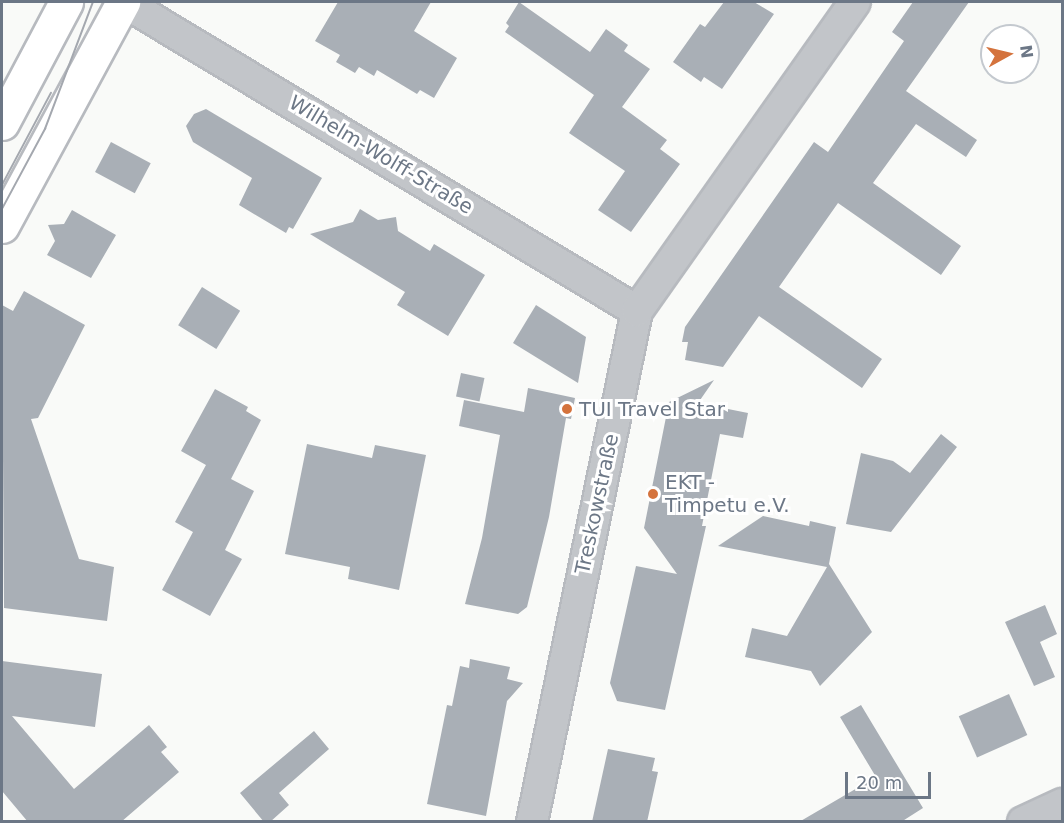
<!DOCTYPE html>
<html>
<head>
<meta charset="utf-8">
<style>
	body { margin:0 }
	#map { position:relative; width:1064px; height:823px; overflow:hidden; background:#f9faf8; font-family:"DejaVu Sans",sans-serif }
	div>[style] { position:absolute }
	.building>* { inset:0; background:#a9afb6; transform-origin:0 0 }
	.roads { filter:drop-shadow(2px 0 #b7babf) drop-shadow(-2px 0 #b7babf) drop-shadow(0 2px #b7babf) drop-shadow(0 -2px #b7babf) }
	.street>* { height:30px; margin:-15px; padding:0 15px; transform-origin:15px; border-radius:15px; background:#c2c5c9 }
	.secondary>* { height:33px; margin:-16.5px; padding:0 16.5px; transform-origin:16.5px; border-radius:16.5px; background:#fff }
	.tram>* { height:1.5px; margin:-0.75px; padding:0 0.75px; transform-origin:0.75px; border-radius:0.75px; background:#a4a8af }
	.dots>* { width:16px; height:16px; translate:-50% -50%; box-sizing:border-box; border:3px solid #fff; border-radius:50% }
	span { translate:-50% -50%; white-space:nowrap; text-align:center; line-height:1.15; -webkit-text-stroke:6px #fff; paint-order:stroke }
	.street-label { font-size:20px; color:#6c7786 }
	.poi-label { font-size:20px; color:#6c7786 }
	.left { translate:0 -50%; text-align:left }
	.frame { position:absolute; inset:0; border:3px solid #6c7786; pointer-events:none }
	.north { position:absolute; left:980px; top:24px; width:60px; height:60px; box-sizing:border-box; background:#fff; border:2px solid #c4c9cf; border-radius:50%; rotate:82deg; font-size:16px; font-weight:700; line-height:24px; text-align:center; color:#6c7786 }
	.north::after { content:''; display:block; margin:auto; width:21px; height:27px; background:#d4733d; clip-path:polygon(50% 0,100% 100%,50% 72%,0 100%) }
	.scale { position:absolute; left:845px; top:772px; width:86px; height:27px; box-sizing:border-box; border:3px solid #6c7786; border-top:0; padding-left:8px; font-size:18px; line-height:21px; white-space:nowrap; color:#6c7786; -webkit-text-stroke:4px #fff; paint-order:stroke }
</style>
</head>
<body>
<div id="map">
	<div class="building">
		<i style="clip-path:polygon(338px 2px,431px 2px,414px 31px,457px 58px,434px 98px,420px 90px,417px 94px,377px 70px,374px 76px,359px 67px,355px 73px,336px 62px,340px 55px,315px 41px)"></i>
		<i style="clip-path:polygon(519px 2px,590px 52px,606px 29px,628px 45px,624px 51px,650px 69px,622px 107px,667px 140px,660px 149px,680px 164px,631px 232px,598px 210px,625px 171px,569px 133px,594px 95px,505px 32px,509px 26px,506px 23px)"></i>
		<i style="clip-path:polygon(724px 2px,754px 2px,774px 14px,722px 89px,704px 77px,701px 82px,673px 62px,700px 24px,705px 27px)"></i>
		<i style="clip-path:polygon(913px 2px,969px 2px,906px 91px,977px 140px,966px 157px,916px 124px,873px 183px,961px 246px,941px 275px,838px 203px,779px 287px,882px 359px,862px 388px,759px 316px,723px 367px,685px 360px,688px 342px,682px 342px,685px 327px,814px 142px,828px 152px,904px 41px,892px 32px)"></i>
		<i style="clip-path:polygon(206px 109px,322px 178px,293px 229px,289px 227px,286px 233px,239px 205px,252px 178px,193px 142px,186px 126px,194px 114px)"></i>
		<i style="left:111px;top:142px;width:45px;height:34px;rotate:28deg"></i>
		<i style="clip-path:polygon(360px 209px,378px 220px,396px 217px,398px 231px,430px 251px,434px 244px,485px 275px,448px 336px,397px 305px,405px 292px,310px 234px,353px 222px)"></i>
		<i style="clip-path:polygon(72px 210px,116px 235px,91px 278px,47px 255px,55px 241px,48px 225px,64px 224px)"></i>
		<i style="left:202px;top:287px;width:45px;height:45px;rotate:32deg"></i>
		<i style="clip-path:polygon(24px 291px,85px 325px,38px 418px,31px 419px,79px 559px,114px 567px,107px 621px,4px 608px,2px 305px,13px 311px)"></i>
		<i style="clip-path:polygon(536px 305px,586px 337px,578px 383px,513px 343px)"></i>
		<i style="left:461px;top:373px;width:24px;height:24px;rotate:12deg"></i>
		<i style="clip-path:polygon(714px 380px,698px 403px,748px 413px,743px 438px,720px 434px,702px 526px,706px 526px,665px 710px,617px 701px,610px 683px,636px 566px,677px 574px,644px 528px,669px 402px)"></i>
		<i style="clip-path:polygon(528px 388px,575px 398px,571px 419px,566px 418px,549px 517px,527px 607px,518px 614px,465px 604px,482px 538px,500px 435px,459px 426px,464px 400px,524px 412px)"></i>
		<i style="clip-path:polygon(215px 389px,248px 407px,246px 411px,261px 420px,231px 479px,254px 491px,225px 550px,242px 559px,210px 616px,162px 590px,193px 532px,175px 522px,206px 465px,181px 451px)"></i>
		<i style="clip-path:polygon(941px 434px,957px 447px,891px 532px,846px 524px,861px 453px,893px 461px,910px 473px)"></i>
		<i style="clip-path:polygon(307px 444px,372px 458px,375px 445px,426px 455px,399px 590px,348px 579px,350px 567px,285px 554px)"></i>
		<i style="clip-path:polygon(763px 516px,809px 526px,810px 521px,836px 527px,829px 564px,872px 632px,820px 686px,811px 671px,745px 657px,752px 628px,787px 636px,827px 567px,718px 546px)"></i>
		<i style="clip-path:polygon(1045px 605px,1057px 634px,1040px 642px,1055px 677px,1034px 686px,1005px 622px)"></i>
		<i style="clip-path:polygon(470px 659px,510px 667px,507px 679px,523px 683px,507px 701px,486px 816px,427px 804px,447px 705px,452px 706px,460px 666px,469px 668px)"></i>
		<i style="clip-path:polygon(2px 661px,102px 674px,95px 727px,12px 716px,74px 789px,149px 725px,167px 747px,161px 752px,179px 772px,121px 822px,28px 822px,2px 791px)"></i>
		<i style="left:1009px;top:694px;width:45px;height:55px;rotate:66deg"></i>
		<i style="clip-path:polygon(861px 705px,923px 808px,901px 822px,799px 822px,876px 777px,840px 717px)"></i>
		<i style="clip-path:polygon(314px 731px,329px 749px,279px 793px,289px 805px,270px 822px,264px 822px,240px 793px)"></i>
		<i style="clip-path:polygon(608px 749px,655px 758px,652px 771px,658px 772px,647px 822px,592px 822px)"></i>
	</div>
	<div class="roads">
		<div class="street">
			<i style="left:124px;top:2px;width:599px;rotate:31.06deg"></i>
			<i style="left:532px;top:822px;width:522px;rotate:-78.39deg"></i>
			<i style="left:637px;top:311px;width:378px;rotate:-54.8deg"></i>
			<i style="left:1023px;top:822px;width:43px;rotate:-24.8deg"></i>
		</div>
		<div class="secondary">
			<i style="left:2px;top:123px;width:137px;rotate:-62.1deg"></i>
			<i style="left:2px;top:226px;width:255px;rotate:-61.6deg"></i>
		</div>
	</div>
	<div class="tram">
		<i style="left:2px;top:185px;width:104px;rotate:-62deg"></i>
		<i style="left:2px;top:209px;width:91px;rotate:-61.7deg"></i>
		<i style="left:45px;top:129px;width:136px;rotate:-69.3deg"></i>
	</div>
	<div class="dots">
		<i style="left:567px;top:409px;background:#d4733d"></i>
		<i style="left:653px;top:494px;background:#d4733d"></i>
	</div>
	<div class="street-label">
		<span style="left:381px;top:155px;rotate:31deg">Wilhelm-Wolff-Straße</span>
		<span style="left:597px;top:504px;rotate:-78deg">Treskowstraße</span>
	</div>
	<div class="poi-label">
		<span class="left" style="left:579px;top:409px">TUI Travel Star</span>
		<span class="left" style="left:665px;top:494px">EKT -<br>Timpetu e.V.</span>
	</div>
	<div class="frame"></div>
	<div class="north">N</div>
	<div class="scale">20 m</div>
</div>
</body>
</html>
